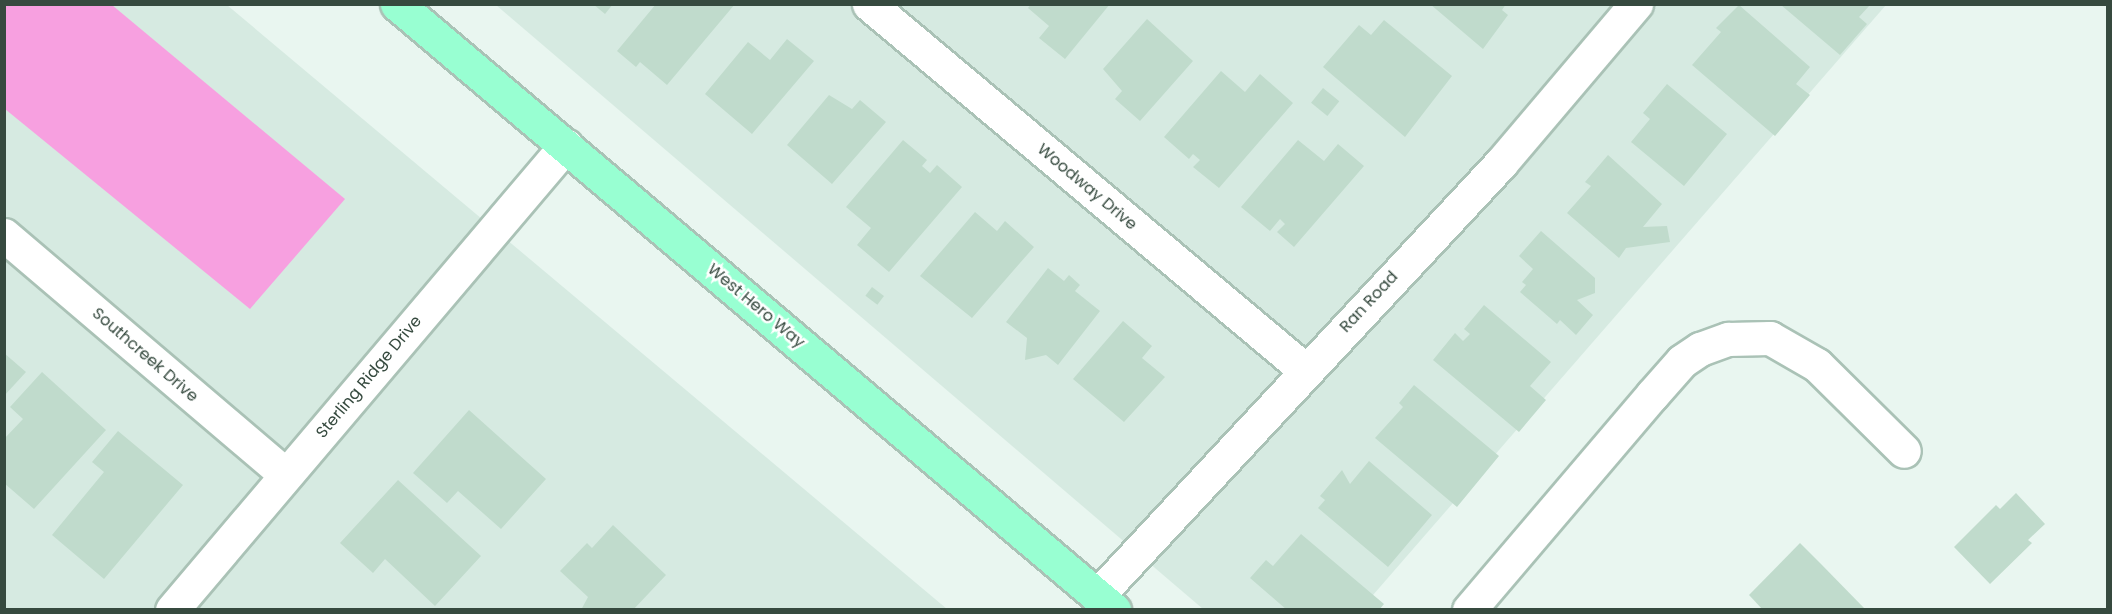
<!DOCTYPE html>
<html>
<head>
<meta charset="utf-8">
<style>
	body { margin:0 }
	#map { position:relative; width:2112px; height:614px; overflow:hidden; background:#e9f6f0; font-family:Poppins,sans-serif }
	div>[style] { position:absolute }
	.residential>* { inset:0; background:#d6eae1 }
	.water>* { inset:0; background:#f7a0e0 }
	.building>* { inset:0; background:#c0dbcc; transform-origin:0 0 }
	.roads { filter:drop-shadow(2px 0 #aac2b6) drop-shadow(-2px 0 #aac2b6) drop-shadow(0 2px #aac2b6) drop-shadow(0 -2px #aac2b6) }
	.minor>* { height:33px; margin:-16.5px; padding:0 16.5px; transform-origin:16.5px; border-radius:16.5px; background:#fff }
	.major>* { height:33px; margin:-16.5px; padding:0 16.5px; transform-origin:16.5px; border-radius:16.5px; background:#98ffd2 }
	span { translate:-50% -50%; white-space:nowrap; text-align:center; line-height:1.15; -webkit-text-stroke:5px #fff; paint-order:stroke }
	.street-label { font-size:16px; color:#364a3f }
	.frame { position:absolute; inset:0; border:6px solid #364a3f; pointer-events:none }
</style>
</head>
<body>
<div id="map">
	<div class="residential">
		<i style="clip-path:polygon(4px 5px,227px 5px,947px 609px,5px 609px)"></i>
		<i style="clip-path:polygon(496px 5px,1886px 5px,1360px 610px,1203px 609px)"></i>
	</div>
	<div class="water">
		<i style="clip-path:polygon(4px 5px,112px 5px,345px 199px,250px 309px,5px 109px)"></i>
	</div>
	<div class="building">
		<i style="clip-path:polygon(593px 4px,613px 4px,605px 14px)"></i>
		<i style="clip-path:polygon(656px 4px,735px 4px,667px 85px,640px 62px,636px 67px,617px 51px)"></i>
		<i style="clip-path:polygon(1031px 4px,1110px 4px,1065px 59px,1039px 38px,1049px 26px,1028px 8px)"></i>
		<i style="clip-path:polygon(1430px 4px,1506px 4px,1502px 10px,1508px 15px,1483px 49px)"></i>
		<i style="clip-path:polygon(1739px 5px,1810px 67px,1796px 84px,1810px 95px,1775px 136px,1692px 65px,1721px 32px,1716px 28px)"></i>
		<i style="clip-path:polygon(1781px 5px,1870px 5px,1859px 17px,1867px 24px,1840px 55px)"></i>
		<i style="clip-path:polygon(1147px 19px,1193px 61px,1140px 121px,1115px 99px,1122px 91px,1103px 69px)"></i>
		<i style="clip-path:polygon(1384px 20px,1452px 76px,1405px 137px,1323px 67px,1359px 25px,1371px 35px)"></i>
		<i style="clip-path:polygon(787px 39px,814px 61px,752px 134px,705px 94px,748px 42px,770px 60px)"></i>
		<i style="clip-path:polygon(1221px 71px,1245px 92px,1260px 74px,1293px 103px,1219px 188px,1193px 167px,1200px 160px,1193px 154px,1189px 159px,1164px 137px)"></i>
		<i style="clip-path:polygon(1667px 84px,1727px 134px,1684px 186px,1631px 142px,1650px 119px,1643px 113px)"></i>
		<i style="left:1323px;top:88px;width:21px;height:19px;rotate:39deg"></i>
		<i style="clip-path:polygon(829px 95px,852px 109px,860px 100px,886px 122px,832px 184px,787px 145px)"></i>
		<i style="clip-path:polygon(903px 140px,927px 160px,922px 166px,930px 173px,937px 165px,962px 187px,889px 272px,857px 245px,871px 228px,846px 207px)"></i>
		<i style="clip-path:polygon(1298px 140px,1324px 161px,1338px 144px,1364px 166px,1294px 247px,1277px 232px,1285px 224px,1280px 219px,1270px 231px,1241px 207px)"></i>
		<i style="clip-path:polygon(1608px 155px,1662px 204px,1643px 227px,1667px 226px,1670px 242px,1626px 248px,1619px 258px,1567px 213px,1591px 186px,1585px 182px)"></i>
		<i style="clip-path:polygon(975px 212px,997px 231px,1005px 221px,1034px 247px,972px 318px,920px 276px)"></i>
		<i style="clip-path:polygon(1541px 231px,1595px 278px,1595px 293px,1577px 300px,1593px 315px,1576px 335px,1560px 320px,1557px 324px,1520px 292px,1526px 285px,1522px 282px,1533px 269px,1519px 256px)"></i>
		<i style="clip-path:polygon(1048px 268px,1064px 281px,1069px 275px,1080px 285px,1075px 291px,1100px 311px,1058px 365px,1046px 355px,1025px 360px,1027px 338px,1006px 322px)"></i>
		<i style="left:872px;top:287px;width:15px;height:11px;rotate:37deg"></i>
		<i style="clip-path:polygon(1484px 305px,1551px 362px,1530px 386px,1546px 400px,1519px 432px,1433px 360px,1455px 333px,1463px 341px,1470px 334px,1464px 329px)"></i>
		<i style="clip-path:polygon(1123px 321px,1152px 346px,1142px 358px,1165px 377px,1124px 422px,1073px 379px)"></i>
		<i style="clip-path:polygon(4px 353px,26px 372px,4px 396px)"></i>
		<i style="clip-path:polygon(42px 372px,106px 430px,34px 509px,4px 483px,4px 439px,23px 419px,10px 407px)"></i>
		<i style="clip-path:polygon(1414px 385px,1499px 456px,1457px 507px,1375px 438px,1403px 407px,1399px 403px)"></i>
		<i style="clip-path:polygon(469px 410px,546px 479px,501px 529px,458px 491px,447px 503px,413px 473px)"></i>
		<i style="clip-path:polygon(118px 431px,183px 485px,104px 579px,52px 535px,104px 472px,92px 462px)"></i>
		<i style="clip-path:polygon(1369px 461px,1432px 515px,1388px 567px,1318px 508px,1325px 500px,1320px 496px,1342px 470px,1350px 484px)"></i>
		<i style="clip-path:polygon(398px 480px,481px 556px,435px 606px,385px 559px,373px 573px,340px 543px)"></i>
		<i style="clip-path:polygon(2016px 493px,2045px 524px,2028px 540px,2032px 543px,1990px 584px,1954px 547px,1996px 505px,2000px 509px)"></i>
		<i style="clip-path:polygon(613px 525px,666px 575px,633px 610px,581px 610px,588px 597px,560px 571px,587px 543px,592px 548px)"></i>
		<i style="clip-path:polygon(1301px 534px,1384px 604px,1379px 610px,1287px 610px,1250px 578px,1266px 560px,1273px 566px)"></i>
		<i style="clip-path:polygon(1800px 543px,1821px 564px,1866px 610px,1763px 610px,1749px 595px)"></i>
	</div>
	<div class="roads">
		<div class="minor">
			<i style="left:869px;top:4px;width:569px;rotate:40.01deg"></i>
			<i style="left:4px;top:235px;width:370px;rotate:40.4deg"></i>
			<i style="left:1097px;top:596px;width:592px;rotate:-46.98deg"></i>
			<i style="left:1501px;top:163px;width:209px;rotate:-49.7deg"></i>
			<i style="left:172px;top:610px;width:609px;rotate:-49.72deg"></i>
			<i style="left:1469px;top:610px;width:282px;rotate:-49.6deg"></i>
			<i style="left:1652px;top:395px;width:45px;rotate:-48.6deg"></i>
			<i style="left:1682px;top:361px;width:22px;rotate:-34deg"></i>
			<i style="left:1700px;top:349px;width:30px;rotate:-20deg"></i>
			<i style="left:1728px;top:339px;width:42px;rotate:-1.4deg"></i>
			<i style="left:1770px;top:338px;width:54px;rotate:29.9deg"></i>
			<i style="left:1817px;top:365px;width:122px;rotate:44.7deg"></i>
		</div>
		<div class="major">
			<i style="left:397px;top:4px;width:939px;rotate:40.2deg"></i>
		</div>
	</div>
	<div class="street-label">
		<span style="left:1087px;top:187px;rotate:40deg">Woodway Drive</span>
		<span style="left:1369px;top:302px;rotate:-47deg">Ran Road</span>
		<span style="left:756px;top:306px;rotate:40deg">West Hero Way</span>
		<span style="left:145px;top:355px;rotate:41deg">Southcreek Drive</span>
		<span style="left:369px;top:377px;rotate:-50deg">Sterling Ridge Drive</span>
	</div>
	<div class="frame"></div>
</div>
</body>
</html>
